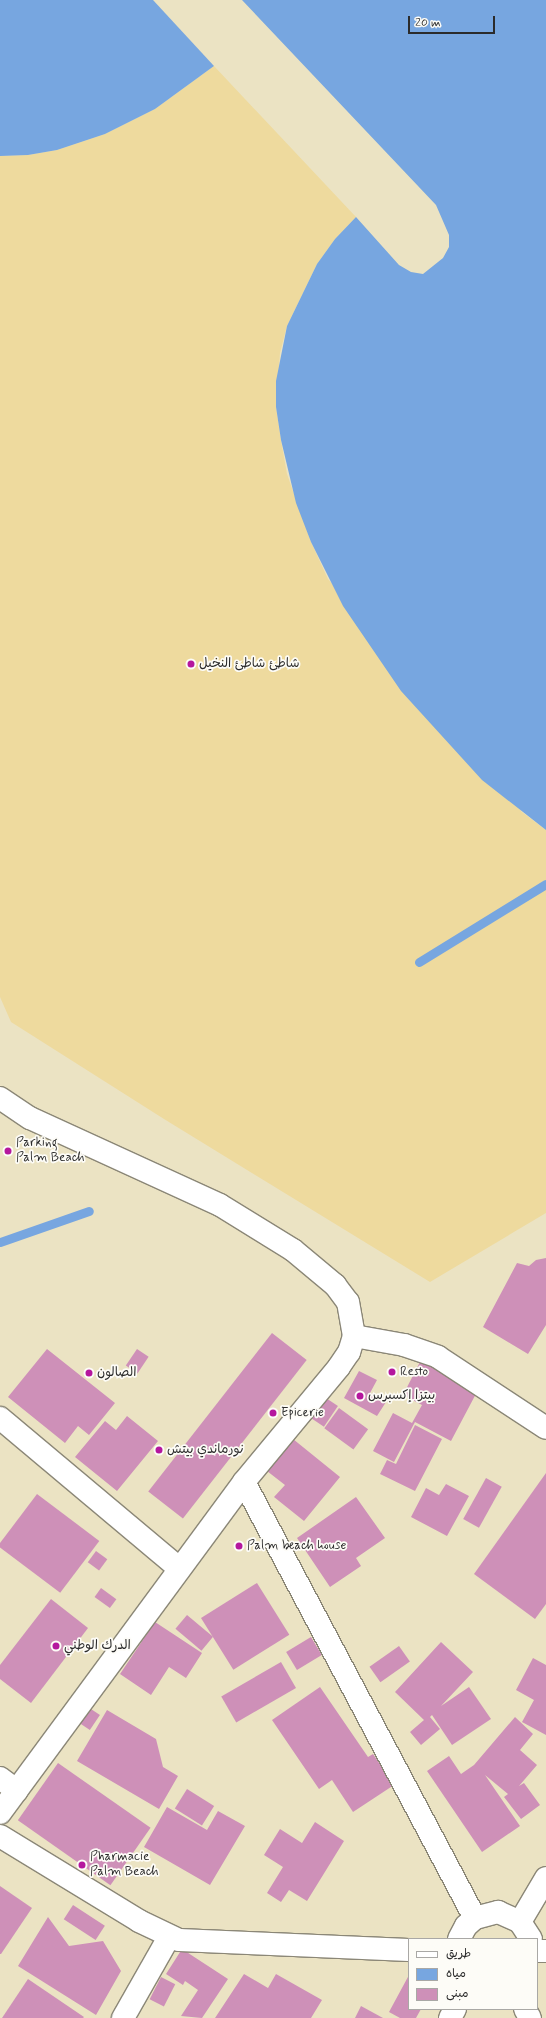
<!DOCTYPE html>
<html>
<head>
<meta charset="utf-8">
<style>
	body { margin:0 }
	#map { position:relative; width:546px; height:2018px; overflow:hidden; background:#ebe3c3; font-family:Mynerve,"Playpen Sans Arabic",sans-serif }
	div>[style] { position:absolute }
	.sand>* { inset:0; background:#eeda9e }
	.water>* { inset:0; background:#77a6e0 }
	.stream>* { height:9px; margin:-4.5px; padding:0 4.5px; transform-origin:4.5px; border-radius:4.5px; background:#77a6e0 }
	.building>* { inset:0; background:#ce90b8; transform-origin:0 0 }
	.roads { filter:drop-shadow(1px 0 #8b8777) drop-shadow(-1px 0 #8b8777) drop-shadow(0 1px #8b8777) drop-shadow(0 -1px #8b8777) }
	.minor>* { height:22px; margin:-11px; padding:0 11px; transform-origin:11px; border-radius:11px; background:#fff }
	.tertiary>* { height:22px; margin:-11px; padding:0 11px; transform-origin:11px; border-radius:11px; background:#fff }
	.dots>* { width:11px; height:11px; translate:-50% -50%; box-sizing:border-box; border:2px solid #fdfcf7; border-radius:50% }
	span { translate:-50% -50%; white-space:nowrap; text-align:center; line-height:1.15; -webkit-text-stroke:3.5px #fdfcf7; paint-order:stroke }
	.poi-label { font-size:13px; color:#2b2b2b }
	.left { translate:0 -50%; text-align:left }
	.legend { position:absolute; left:408px; top:1938px; width:130px; height:72px; box-sizing:border-box; background:#fdfcf7; border:1px solid #a9a8a5; margin:0; padding:5px 7px; list-style:none; font-size:12px; color:#2b2b2b }
	.legend li { display:flex; align-items:center; gap:8px; height:20px }
	.legend b { width:20px; border:1px solid #a9a8a5 }
	.scale { position:absolute; left:408px; top:16px; width:87px; height:18px; box-sizing:border-box; border:2px solid #2b2b2b; border-top:0; padding-left:5px; font-size:12px; line-height:14px; white-space:nowrap; color:#2b2b2b; -webkit-text-stroke:3px #fdfcf7; paint-order:stroke }
</style>
</head>
<body>
<div id="map">
	<div class="sand">
		<i style="clip-path:polygon(214px 66px,356px 217px,335px 239px,317px 264px,287px 326px,280px 353px,276px 407px,281px 440px,287px 474px,311px 542px,328px 579px,522px 812px,546px 830px,546px 1213px,430px 1282px,164px 1119px,11px 1022px,0 997px,0 156px,28px 155px,57px 150px,105px 134px,155px 109px)"></i>
	</div>
	<div class="water">
		<i style="clip-path:polygon(0 0,153px 0,214px 66px,155px 109px,105px 134px,57px 150px,28px 155px,0 156px)"></i>
		<i style="clip-path:polygon(242px 0,546px 0,546px 830px,482px 780px,401px 691px,343px 606px,311px 542px,296px 503px,281px 440px,276px 407px,276px 381px,287px 326px,317px 264px,335px 239px,356px 217px,399px 265px,411px 272px,423px 274px,443px 258px,449px 247px,449px 235px,436px 205px)"></i>
	</div>
	<div class="stream">
		<i style="left:419px;top:962px;width:149px;rotate:-31.6deg"></i>
		<i style="left:0;top:1242px;width:94px;rotate:-19.2deg"></i>
	</div>
	<div class="building">
		<i style="clip-path:polygon(546px 1258px,546px 1325px,528px 1354px,483px 1327px,517px 1263px,529px 1266px,536px 1260px)"></i>
		<i style="left:272px;top:1333px;width:44px;height:201px;rotate:38deg"></i>
		<i style="clip-path:polygon(47px 1349px,115px 1403px,89px 1435px,78px 1426px,65px 1443px,8px 1397px)"></i>
		<i style="left:137px;top:1349px;width:14px;height:20px;rotate:34deg"></i>
		<i style="clip-path:polygon(421px 1360px,478px 1390px,451px 1441px,415px 1422px,394px 1462px,373px 1451px,393px 1413px,412px 1423px,422px 1405px,403px 1395px)"></i>
		<i style="clip-path:polygon(359px 1371px,377px 1380px,370px 1393px,386px 1402px,377px 1416px,344px 1398px)"></i>
		<i style="left:323px;top:1396px;width:18px;height:25px;rotate:34deg"></i>
		<i style="left:339px;top:1408px;width:36px;height:25px;rotate:36deg"></i>
		<i style="clip-path:polygon(127px 1416px,158px 1441px,117px 1491px,75px 1457px,105px 1421px,116px 1430px)"></i>
		<i style="clip-path:polygon(415px 1425px,442px 1439px,415px 1491px,380px 1474px,387px 1460px,396px 1464px)"></i>
		<i style="clip-path:polygon(293px 1439px,340px 1477px,304px 1521px,274px 1497px,285px 1485px,267px 1471px)"></i>
		<i style="clip-path:polygon(546px 1473px,546px 1604px,535px 1619px,474px 1574px)"></i>
		<i style="left:486px;top:1478px;width:18px;height:47px;rotate:29deg"></i>
		<i style="clip-path:polygon(446px 1484px,469px 1496px,447px 1536px,411px 1517px,426px 1488px,439px 1495px)"></i>
		<i style="left:37px;top:1494px;width:78px;height:65px;rotate:37deg"></i>
		<i style="clip-path:polygon(356px 1497px,385px 1538px,356px 1558px,361px 1566px,330px 1587px,297px 1538px)"></i>
		<i style="left:96px;top:1551px;width:14px;height:14px;rotate:36deg"></i>
		<i style="left:257px;top:1583px;width:61px;height:66px;rotate:58deg"></i>
		<i style="left:101px;top:1588px;width:19px;height:11px;rotate:36deg"></i>
		<i style="clip-path:polygon(51px 1599px,88px 1628px,31px 1703px,0 1679px,0 1665px)"></i>
		<i style="left:187px;top:1615px;width:34px;height:18px;rotate:40deg"></i>
		<i style="clip-path:polygon(155px 1622px,202px 1653px,186px 1678px,169px 1667px,151px 1695px,120px 1674px)"></i>
		<i style="left:311px;top:1637px;width:21px;height:29px;rotate:59deg"></i>
		<i style="clip-path:polygon(441px 1642px,473px 1672px,441px 1706px,469px 1687px,491px 1719px,452px 1745px,432px 1715px,430px 1717px,440px 1729px,421px 1745px,410px 1732px,424px 1720px,395px 1692px)"></i>
		<i style="left:399px;top:1646px;width:19px;height:36px;rotate:55deg"></i>
		<i style="clip-path:polygon(533px 1658px,546px 1665px,546px 1735px,522px 1722px,534px 1700px,516px 1690px)"></i>
		<i style="left:281px;top:1662px;width:30px;height:69px;rotate:60deg"></i>
		<i style="clip-path:polygon(320px 1687px,368px 1757px,373px 1754px,394px 1785px,353px 1812px,332px 1780px,319px 1789px,272px 1720px)"></i>
		<i style="left:85px;top:1705px;width:18px;height:18px;rotate:34deg"></i>
		<i style="clip-path:polygon(107px 1710px,156px 1739px,163px 1767px,178px 1776px,159px 1809px,77px 1761px)"></i>
		<i style="clip-path:polygon(515px 1717px,533px 1734px,520px 1750px,537px 1765px,519px 1786px,524px 1783px,540px 1805px,521px 1819px,504px 1797px,508px 1794px,485px 1775px,520px 1826px,482px 1852px,427px 1771px,449px 1756px,461px 1774px,474px 1765px)"></i>
		<i style="left:58px;top:1763px;width:113px;height:70px;rotate:35deg"></i>
		<i style="left:187px;top:1789px;width:32px;height:23px;rotate:32deg"></i>
		<i style="clip-path:polygon(167px 1807px,207px 1830px,218px 1811px,245px 1826px,210px 1885px,144px 1847px)"></i>
		<i style="clip-path:polygon(315px 1822px,344px 1841px,307px 1901px,289px 1890px,281px 1902px,267px 1893px,283px 1867px,264px 1855px,280px 1829px,302px 1843px)"></i>
		<i style="clip-path:polygon(0 1886px,32px 1908px,1px 1954px,0 1954px)"></i>
		<i style="left:73px;top:1905px;width:38px;height:17px;rotate:33deg"></i>
		<i style="clip-path:polygon(48px 1917px,69px 1946px,103px 1941px,121px 1971px,96px 2015px,18px 1966px)"></i>
		<i style="clip-path:polygon(182px 1949px,228px 1979px,202px 2018px,181px 2016px,198px 1990px,185px 1981px,183px 1985px,166px 1974px)"></i>
		<i style="clip-path:polygon(244px 1974px,268px 1988px,276px 1974px,322px 2000px,311px 2018px,215px 2018px)"></i>
		<i style="clip-path:polygon(409px 1975px,409px 2009px,421px 2009px,416px 2018px,400px 2018px,389px 2012px)"></i>
		<i style="left:161px;top:1977px;width:16px;height:25px;rotate:27deg"></i>
		<i style="clip-path:polygon(28px 1979px,84px 2017px,83px 2018px,2px 2018px)"></i>
		<i style="clip-path:polygon(361px 2006px,383px 2018px,355px 2018px)"></i>
	</div>
	<div class="roads">
		<div class="minor">
			<i style="left:354px;top:1336px;width:51px;rotate:10.2deg"></i>
			<i style="left:404px;top:1345px;width:36px;rotate:19deg"></i>
			<i style="left:438px;top:1357px;width:129px;rotate:33.3deg"></i>
			<i style="left:0;top:1418px;width:234px;rotate:40deg"></i>
			<i style="left:244px;top:1482px;width:493px;rotate:62.1deg"></i>
			<i style="left:0;top:1778px;width:21px;rotate:37deg"></i>
			<i style="left:0;top:1836px;width:163px;rotate:31.4deg"></i>
			<i style="left:139px;top:1921px;width:44px;rotate:25.4deg"></i>
			<i style="left:179px;top:1940px;width:230px;rotate:2.5deg"></i>
			<i style="left:520px;top:1922px;width:51px;rotate:-59.4deg"></i>
			<i style="left:459px;top:1939px;width:15px;rotate:-62deg"></i>
			<i style="left:466px;top:1926px;width:12px;rotate:-42deg"></i>
			<i style="left:475px;top:1918px;width:24px;rotate:-15deg"></i>
			<i style="left:498px;top:1912px;width:24px;rotate:24deg"></i>
			<i style="left:520px;top:1922px;width:20px;rotate:57deg"></i>
			<i style="left:537px;top:1951px;width:9px"></i>
			<i style="left:525px;top:2009px;width:10px;rotate:61deg"></i>
			<i style="left:123px;top:2018px;width:93px;rotate:-60.4deg"></i>
			<i style="left:450px;top:2018px;width:10px;rotate:-61deg"></i>
		</div>
		<div class="tertiary">
			<i style="left:0;top:1098px;width:36px;rotate:34deg"></i>
			<i style="left:30px;top:1118px;width:209px;rotate:24.6deg"></i>
			<i style="left:220px;top:1205px;width:86px;rotate:31.7deg"></i>
			<i style="left:293px;top:1250px;width:55px;rotate:39.8deg"></i>
			<i style="left:335px;top:1285px;width:21px;rotate:53deg"></i>
			<i style="left:348px;top:1302px;width:35px;rotate:80deg"></i>
			<i style="left:354px;top:1336px;width:17px;rotate:107deg"></i>
			<i style="left:349px;top:1352px;width:18px;rotate:124deg"></i>
			<i style="left:339px;top:1367px;width:149px;rotate:129.6deg"></i>
			<i style="left:244px;top:1482px;width:411px;rotate:126.4deg"></i>
		</div>
	</div>
	<div class="dots">
		<i style="left:191px;top:664px;background:#b5179e"></i>
		<i style="left:8px;top:1151px;background:#b5179e"></i>
		<i style="left:392px;top:1372px;background:#b5179e"></i>
		<i style="left:89px;top:1373px;background:#b5179e"></i>
		<i style="left:360px;top:1396px;background:#b5179e"></i>
		<i style="left:273px;top:1413px;background:#b5179e"></i>
		<i style="left:159px;top:1450px;background:#b5179e"></i>
		<i style="left:239px;top:1546px;background:#b5179e"></i>
		<i style="left:56px;top:1646px;background:#b5179e"></i>
		<i style="left:82px;top:1865px;background:#b5179e"></i>
	</div>
	<div class="poi-label">
		<span class="left" style="left:199px;top:664px">شاطئ شاطئ النخيل</span>
		<span class="left" style="left:16px;top:1151px">Parking<br>Palm Beach</span>
		<span class="left" style="left:400px;top:1372px">Resto</span>
		<span class="left" style="left:97px;top:1373px">الصالون</span>
		<span class="left" style="left:368px;top:1396px">بيتزا إكسبرس</span>
		<span class="left" style="left:281px;top:1413px">Epicerie</span>
		<span class="left" style="left:167px;top:1450px">نورماندي بيتش</span>
		<span class="left" style="left:247px;top:1546px">Palm beach house</span>
		<span class="left" style="left:64px;top:1646px">الدرك الوطني</span>
		<span class="left" style="left:90px;top:1865px">Pharmacie<br>Palm Beach</span>
	</div>
	<ul class="legend">
	<li><b style="height:5px;background:#fff"></b>طريق</li>
	<li><b style="height:11px;background:#77a6e0"></b>مياه</li>
	<li><b style="height:11px;background:#ce90b8"></b>مبنى</li>
	</ul>
	<div class="scale">20 m</div>
</div>
</body>
</html>
